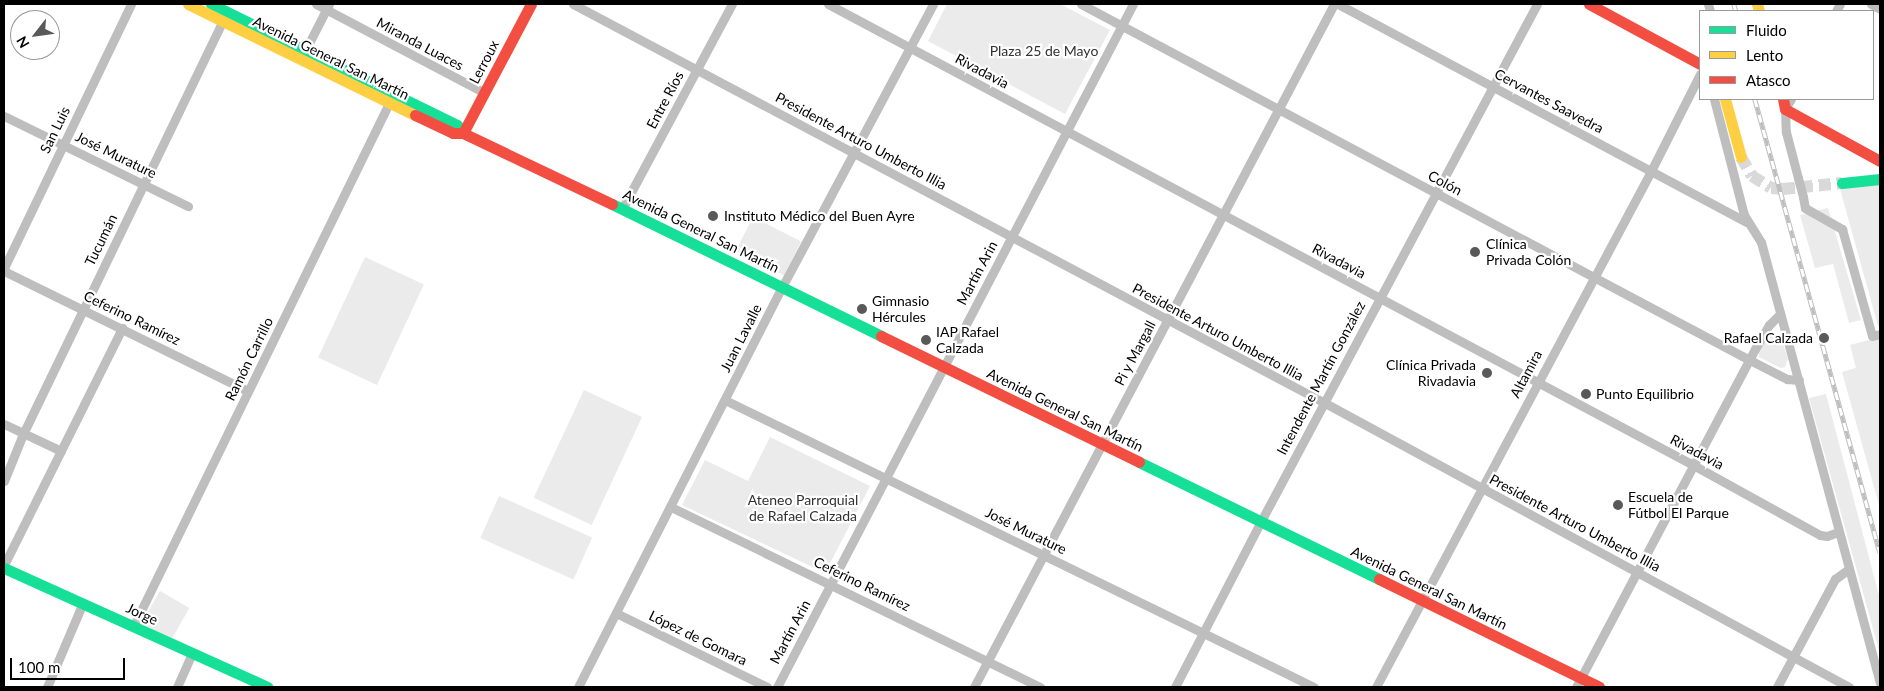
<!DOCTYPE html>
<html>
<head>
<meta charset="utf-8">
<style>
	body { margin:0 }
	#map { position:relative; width:1884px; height:691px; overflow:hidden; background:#fff; font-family:Lato,sans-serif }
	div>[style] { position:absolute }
	.green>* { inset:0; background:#ebebeb; transform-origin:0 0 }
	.secondary-tunnel>* { height:12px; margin-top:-6px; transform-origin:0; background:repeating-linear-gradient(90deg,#d9d9d9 0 12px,transparent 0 18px) }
	.street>* { height:9px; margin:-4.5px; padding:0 4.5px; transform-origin:4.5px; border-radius:4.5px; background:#bebebe }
	.fast>* { height:11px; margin:-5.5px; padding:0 5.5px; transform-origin:5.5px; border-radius:5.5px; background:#16e098 }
	.slow>* { height:11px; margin:-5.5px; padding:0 5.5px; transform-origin:5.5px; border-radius:5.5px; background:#ffcf43 }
	.jam>* { height:11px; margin:-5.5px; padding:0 5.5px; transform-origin:5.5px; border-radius:5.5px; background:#f24e42 }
	.rail>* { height:4.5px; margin-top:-2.25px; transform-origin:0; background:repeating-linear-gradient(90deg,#fff 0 8px,#bebebe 0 16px); box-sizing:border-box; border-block:1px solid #bebebe }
	.street-bridge>* { height:9px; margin:-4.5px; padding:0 4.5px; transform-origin:4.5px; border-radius:4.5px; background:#bebebe }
	.dots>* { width:14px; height:14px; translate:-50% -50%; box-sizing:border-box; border:2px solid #fff; border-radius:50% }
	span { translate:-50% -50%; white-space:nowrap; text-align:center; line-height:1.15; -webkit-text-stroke:4.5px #fff; paint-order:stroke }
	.street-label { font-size:14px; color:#000 }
	.park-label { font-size:14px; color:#313131 }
	.poi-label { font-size:14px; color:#000 }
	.left { translate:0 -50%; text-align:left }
	.right { translate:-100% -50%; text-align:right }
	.frame { position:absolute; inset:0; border:5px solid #000; pointer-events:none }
	.legend { position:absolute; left:1699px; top:10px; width:175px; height:90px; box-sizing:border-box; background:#fff; border:1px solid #999; margin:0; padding:6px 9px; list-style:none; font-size:15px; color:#000 }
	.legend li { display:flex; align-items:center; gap:10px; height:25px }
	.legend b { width:25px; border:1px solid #999 }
	.north { position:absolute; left:10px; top:10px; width:50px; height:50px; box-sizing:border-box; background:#fff; border:1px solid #999; border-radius:50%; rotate:240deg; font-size:14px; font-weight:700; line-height:20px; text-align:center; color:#000 }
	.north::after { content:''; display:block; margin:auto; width:18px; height:22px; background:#595959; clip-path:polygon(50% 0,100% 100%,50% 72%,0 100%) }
	.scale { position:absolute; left:10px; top:658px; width:115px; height:22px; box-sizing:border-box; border:2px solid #000; border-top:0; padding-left:6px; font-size:15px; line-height:18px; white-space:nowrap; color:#000; -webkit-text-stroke:4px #fff; paint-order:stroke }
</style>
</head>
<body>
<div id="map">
	<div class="green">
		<i style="clip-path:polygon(947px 4px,1060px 4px,1110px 30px,1065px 114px,928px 41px)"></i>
		<i style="clip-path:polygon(1880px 182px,1880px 325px,1878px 326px,1840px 189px)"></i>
		<i style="clip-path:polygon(1828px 208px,1861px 320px,1849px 323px,1833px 264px,1815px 268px,1800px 215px)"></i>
		<i style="left:753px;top:217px;width:54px;height:38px;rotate:27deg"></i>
		<i style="left:365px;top:257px;width:65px;height:111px;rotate:25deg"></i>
		<i style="clip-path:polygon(1772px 333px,1779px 335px,1781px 338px,1788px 359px,1785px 367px,1781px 368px,1759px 357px,1759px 352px,1767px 336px)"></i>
		<i style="clip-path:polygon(1880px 337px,1880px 509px,1842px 372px,1856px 368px,1850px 345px)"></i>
		<i style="left:584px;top:390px;width:64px;height:119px;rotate:25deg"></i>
		<i style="clip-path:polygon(1826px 394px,1880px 599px,1880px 654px,1809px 398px)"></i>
		<i style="clip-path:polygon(770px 437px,870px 486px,825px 573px,682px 505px,705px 460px,748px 481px)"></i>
		<i style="left:499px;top:496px;width:102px;height:46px;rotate:24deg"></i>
		<i style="left:160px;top:591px;width:34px;height:37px;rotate:30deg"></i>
	</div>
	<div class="secondary-tunnel">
		<i style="left:1741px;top:157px;width:22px;rotate:60deg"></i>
		<i style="left:1752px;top:176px;width:22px;rotate:32deg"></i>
		<i style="left:1771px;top:188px;width:12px;rotate:5deg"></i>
		<i style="left:1783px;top:189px;width:59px;rotate:-5.8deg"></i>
	</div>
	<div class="street">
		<i style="left:316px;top:4px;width:191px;rotate:27.8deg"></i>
		<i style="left:573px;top:4px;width:851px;rotate:27.95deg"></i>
		<i style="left:1325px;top:403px;width:596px;rotate:28.46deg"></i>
		<i style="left:828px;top:4px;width:982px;rotate:28.05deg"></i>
		<i style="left:1695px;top:466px;width:143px;rotate:28.9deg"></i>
		<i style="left:1820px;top:535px;width:7px;rotate:8deg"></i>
		<i style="left:1827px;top:536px;width:12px;rotate:-20deg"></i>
		<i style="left:1081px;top:4px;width:749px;rotate:28.04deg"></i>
		<i style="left:1742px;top:356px;width:51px;rotate:27.1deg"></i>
		<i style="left:1787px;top:379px;width:12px;rotate:5deg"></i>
		<i style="left:1338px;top:4px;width:463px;rotate:28.1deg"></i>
		<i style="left:1708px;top:4px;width:7px;rotate:74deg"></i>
		<i style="left:1871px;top:4px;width:10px;rotate:29deg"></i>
		<i style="left:1836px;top:11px;width:8px;rotate:-60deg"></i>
		<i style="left:305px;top:51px;width:53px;rotate:-62.9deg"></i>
		<i style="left:1714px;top:99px;width:120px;rotate:75.5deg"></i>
		<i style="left:1744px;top:215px;width:32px;rotate:58deg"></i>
		<i style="left:1761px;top:242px;width:457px;rotate:74.9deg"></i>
		<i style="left:1791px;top:99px;width:12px;rotate:121deg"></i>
		<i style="left:1785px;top:109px;width:23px;rotate:88deg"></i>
		<i style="left:1786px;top:132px;width:48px;rotate:75.4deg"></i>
		<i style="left:4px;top:116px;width:205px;rotate:26.1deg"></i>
		<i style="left:1803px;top:197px;width:11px;rotate:80deg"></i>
		<i style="left:1805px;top:208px;width:43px;rotate:29.6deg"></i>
		<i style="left:1842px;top:229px;width:111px;rotate:74.3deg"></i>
		<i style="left:1872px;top:336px;width:8px;rotate:-14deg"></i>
		<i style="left:622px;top:209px;width:233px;rotate:-61.8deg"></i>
		<i style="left:4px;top:268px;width:293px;rotate:-64.3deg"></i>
		<i style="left:4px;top:271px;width:272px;rotate:26.2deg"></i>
		<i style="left:725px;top:400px;width:655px;rotate:25.98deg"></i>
		<i style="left:4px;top:424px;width:63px;rotate:25.3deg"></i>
		<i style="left:4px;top:481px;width:51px;rotate:-68deg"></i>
		<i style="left:23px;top:434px;width:463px;rotate:-64.2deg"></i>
		<i style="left:671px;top:507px;width:411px;rotate:26deg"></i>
		<i style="left:4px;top:565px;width:265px;rotate:-63.5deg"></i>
		<i style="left:616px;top:613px;width:168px;rotate:26.1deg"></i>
		<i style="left:133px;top:627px;width:583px;rotate:-63.96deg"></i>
		<i style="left:47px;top:687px;width:89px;rotate:-66.9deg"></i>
		<i style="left:177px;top:687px;width:36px;rotate:-66deg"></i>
		<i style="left:578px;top:687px;width:449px;rotate:-63deg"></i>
		<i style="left:782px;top:287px;width:321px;rotate:-61.9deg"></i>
		<i style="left:777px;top:687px;width:770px;rotate:-62.47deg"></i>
		<i style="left:974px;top:687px;width:772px;rotate:-62.21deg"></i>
		<i style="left:1175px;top:687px;width:185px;rotate:-62.6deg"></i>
		<i style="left:1260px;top:523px;width:588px;rotate:-61.91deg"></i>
		<i style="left:1376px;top:687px;width:585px;rotate:-61.94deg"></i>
		<i style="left:1651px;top:171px;width:109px;rotate:-63.2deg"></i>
		<i style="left:1576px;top:687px;width:382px;rotate:-62.1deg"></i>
		<i style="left:1755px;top:349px;width:28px;rotate:-60deg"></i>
		<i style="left:1769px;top:325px;width:16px;rotate:-45deg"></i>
		<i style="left:1777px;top:687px;width:123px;rotate:-61.8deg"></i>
		<i style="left:1835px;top:579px;width:17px;rotate:-36deg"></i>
	</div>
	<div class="fast">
		<i style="left:211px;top:4px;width:274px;rotate:26.2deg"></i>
		<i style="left:457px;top:125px;width:10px;rotate:53deg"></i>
		<i style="left:1842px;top:183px;width:38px;rotate:-6deg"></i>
		<i style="left:612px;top:204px;width:300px;rotate:26.1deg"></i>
		<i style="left:1139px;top:462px;width:267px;rotate:26deg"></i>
		<i style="left:4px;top:568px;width:289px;rotate:24.3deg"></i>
	</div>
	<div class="slow">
		<i style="left:188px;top:4px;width:253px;rotate:26.1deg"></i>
		<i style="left:1757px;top:4px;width:7px;rotate:74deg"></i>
		<i style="left:1725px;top:99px;width:60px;rotate:74.6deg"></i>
	</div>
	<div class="jam">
		<i style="left:1589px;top:4px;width:126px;rotate:28.4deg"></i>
		<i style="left:1783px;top:99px;width:10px;rotate:79deg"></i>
		<i style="left:1785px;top:109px;width:108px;rotate:28.7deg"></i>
		<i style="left:415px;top:115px;width:42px;rotate:25.3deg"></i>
		<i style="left:453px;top:133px;width:10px"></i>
		<i style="left:463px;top:133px;width:165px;rotate:25.5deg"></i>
		<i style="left:463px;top:133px;width:146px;rotate:-62.2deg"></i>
		<i style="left:881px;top:336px;width:287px;rotate:26deg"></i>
		<i style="left:1379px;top:579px;width:245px;rotate:26.1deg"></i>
	</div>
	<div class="rail">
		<i style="left:1734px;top:4px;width:7px;rotate:74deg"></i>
		<i style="left:1755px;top:99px;width:470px;rotate:74.6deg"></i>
	</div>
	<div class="street-bridge">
		<i style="left:1798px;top:178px;width:20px;rotate:75deg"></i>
	</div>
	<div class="dots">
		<i style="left:713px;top:216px;background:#595959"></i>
		<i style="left:1475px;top:252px;background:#595959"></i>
		<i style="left:862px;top:309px;background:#595959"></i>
		<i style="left:1824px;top:338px;background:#595959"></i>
		<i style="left:926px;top:340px;background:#595959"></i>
		<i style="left:1487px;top:373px;background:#595959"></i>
		<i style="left:1586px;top:394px;background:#595959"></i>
		<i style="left:1618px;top:505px;background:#595959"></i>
	</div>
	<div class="street-label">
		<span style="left:420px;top:44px;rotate:28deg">Miranda Luaces</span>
		<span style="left:331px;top:58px;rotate:26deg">Avenida General San Martín</span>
		<span style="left:484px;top:62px;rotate:-62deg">Lerroux</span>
		<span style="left:982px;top:71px;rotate:28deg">Rivadavia</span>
		<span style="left:665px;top:100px;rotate:-62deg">Entre Ríos</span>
		<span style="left:1549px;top:101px;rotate:28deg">Cervantes Saavedra</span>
		<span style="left:55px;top:130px;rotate:-64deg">San Luis</span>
		<span style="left:861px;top:141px;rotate:28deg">Presidente Arturo Umberto Illia</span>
		<span style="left:116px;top:155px;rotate:26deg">José Murature</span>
		<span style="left:1445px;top:183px;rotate:28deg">Colón</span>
		<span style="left:701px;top:231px;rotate:26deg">Avenida General San Martín</span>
		<span style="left:101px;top:240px;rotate:-64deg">Tucumán</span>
		<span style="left:1339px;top:261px;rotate:28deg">Rivadavia</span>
		<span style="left:977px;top:273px;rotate:-62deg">Martín Arin</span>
		<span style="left:132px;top:318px;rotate:26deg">Ceferino Ramírez</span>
		<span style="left:1218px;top:332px;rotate:28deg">Presidente Arturo Umberto Illia</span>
		<span style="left:741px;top:338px;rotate:-63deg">Juan Lavalle</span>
		<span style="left:1135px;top:353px;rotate:-62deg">Pi y Margall</span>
		<span style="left:249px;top:359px;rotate:-64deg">Ramón Carrillo</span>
		<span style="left:1526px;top:374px;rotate:-62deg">Altamira</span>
		<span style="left:1321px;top:378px;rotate:-62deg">Intendente Martín González</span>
		<span style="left:1065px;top:410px;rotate:26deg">Avenida General San Martín</span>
		<span style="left:1697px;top:452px;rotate:28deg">Rivadavia</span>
		<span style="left:1575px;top:523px;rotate:28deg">Presidente Arturo Umberto Illia</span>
		<span style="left:1026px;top:531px;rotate:26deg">José Murature</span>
		<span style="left:862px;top:584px;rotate:26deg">Ceferino Ramírez</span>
		<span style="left:1429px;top:588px;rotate:26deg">Avenida General San Martín</span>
		<span style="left:142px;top:614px;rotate:25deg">Jorge</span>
		<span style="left:790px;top:632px;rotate:-62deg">Martín Arin</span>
		<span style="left:698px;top:638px;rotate:26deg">López de Gomara</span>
	</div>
	<div class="park-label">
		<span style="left:1044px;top:51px">Plaza 25 de Mayo</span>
		<span style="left:803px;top:508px">Ateneo Parroquial<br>de Rafael Calzada</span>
	</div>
	<div class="poi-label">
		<span class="left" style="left:724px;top:216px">Instituto Médico del Buen Ayre</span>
		<span class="left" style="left:1486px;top:252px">Clínica<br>Privada Colón</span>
		<span class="left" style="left:872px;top:309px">Gimnasio<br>Hércules</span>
		<span class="left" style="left:936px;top:340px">IAP Rafael<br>Calzada</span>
		<span class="right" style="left:1813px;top:338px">Rafael Calzada</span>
		<span class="right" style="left:1476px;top:373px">Clínica Privada<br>Rivadavia</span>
		<span class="left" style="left:1596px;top:394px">Punto Equilibrio</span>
		<span class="left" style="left:1628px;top:505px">Escuela de<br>Fútbol El Parque</span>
	</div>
	<div class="frame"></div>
	<ul class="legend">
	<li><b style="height:6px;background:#16e098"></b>Fluido</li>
	<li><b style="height:6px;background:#ffcf43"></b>Lento</li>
	<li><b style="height:6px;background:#f24e42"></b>Atasco</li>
	</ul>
	<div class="north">N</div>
	<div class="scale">100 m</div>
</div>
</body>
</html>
